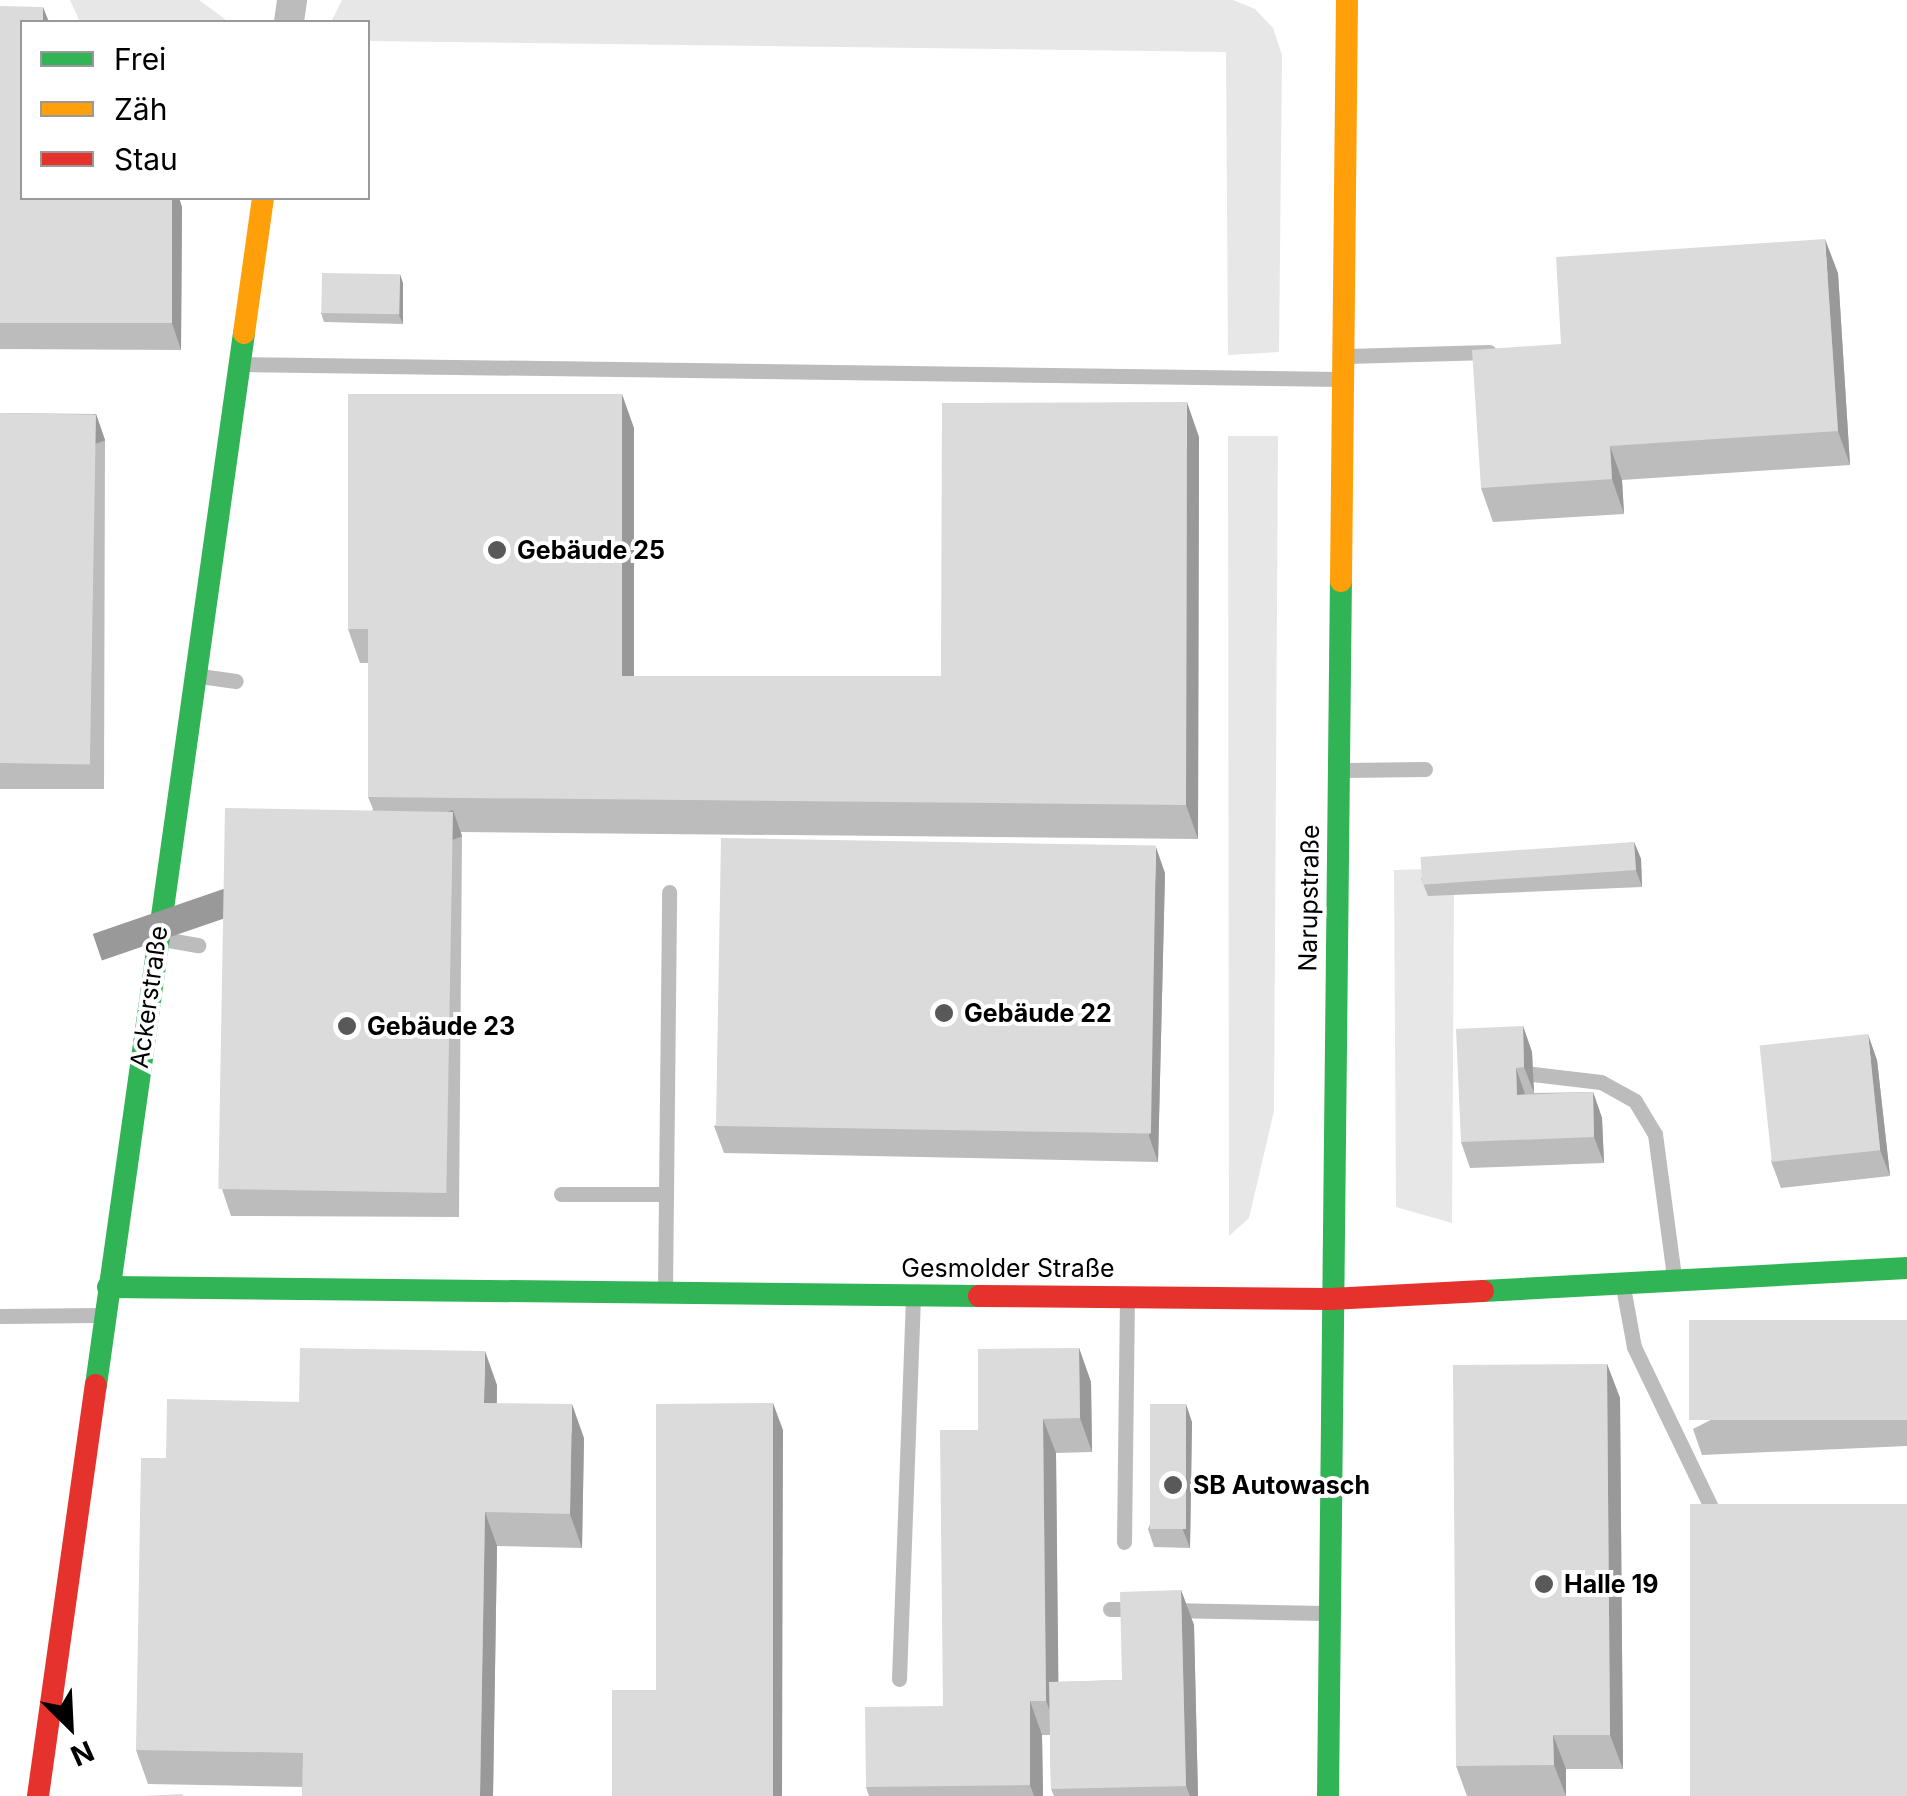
<!DOCTYPE html>
<html>
<head>
<meta charset="utf-8">
<style>
	body { margin:0 }
	#map { position:relative; width:1907px; height:1796px; overflow:hidden; background:#fff; font-family:Inter,sans-serif }
	div>[style] { position:absolute }
	.green>* { inset:0; background:#e7e7e7 }
	.lane>* { height:15px; margin:-7.5px; padding:0 7.5px; transform-origin:7.5px; border-radius:7.5px; background:#bcbcbc }
	.street>* { height:30px; margin:-15px; padding:0 15px; transform-origin:15px; border-radius:15px; background:#bcbcbc }
	.fast>* { height:22px; margin:-11px; padding:0 11px; transform-origin:11px; border-radius:11px; background:#30b455 }
	.slow>* { height:22px; margin:-11px; padding:0 11px; transform-origin:11px; border-radius:11px; background:#ff9f0a }
	.jam>* { height:22px; margin:-11px; padding:0 11px; transform-origin:11px; border-radius:11px; background:#e5322d }
	.wall>* { inset:0; background:#bcbcbc }
	.shaded-wall>* { inset:0; background:#999; transform-origin:0 0 }
	.building>* { inset:0; background:#dbdbdb; transform-origin:0 0 }
	.dots>* { width:28px; height:28px; translate:-50% -50%; box-sizing:border-box; border:5px solid #fff; border-radius:50% }
	span { translate:-50% -50%; white-space:nowrap; text-align:center; line-height:1.15; -webkit-text-stroke:8px #fff; paint-order:stroke }
	.poi-label { font-size:25px; color:#000; font-weight:700 }
	.left { translate:0 -50%; text-align:left }
	.street-label { font-size:25px; color:#000 }
	.legend { position:absolute; left:20px; top:20px; width:350px; height:180px; box-sizing:border-box; background:#fff; border:2px solid #999; margin:0; padding:12px 18px; list-style:none; font-size:30px; color:#000 }
	.legend li { display:flex; align-items:center; gap:20px; height:50px }
	.legend b { width:50px; border:2px solid #999 }
	.north { position:absolute; left:20px; top:1676px; width:100px; height:100px; -webkit-text-stroke:8px #fff; paint-order:stroke; rotate:156deg; font-size:28px; font-weight:700; line-height:40px; text-align:center; color:#000 }
	.north::after { content:''; display:block; margin:auto; width:35px; height:45px; background:#000; clip-path:polygon(50% 0,100% 100%,50% 72%,0 100%) }
</style>
</head>
<body>
<div id="map">
	<div class="green">
		<i style="clip-path:polygon(70px 0,199px 0,229px 22px,80px 22px)"></i>
		<i style="clip-path:polygon(342px 0,1233px 0,1255px 9px,1273px 28px,1282px 55px,1279px 352px,1228px 355px,1226px 52px,368px 41px,368px 22px,331px 22px)"></i>
		<i style="clip-path:polygon(1228px 436px,1278px 436px,1274px 1111px,1249px 1218px,1229px 1236px)"></i>
		<i style="clip-path:polygon(1427px 869px,1428px 895px,1454px 895px,1452px 1223px,1396px 1207px,1394px 870px)"></i>
	</div>
	<div class="lane">
		<i style="left:1347px;top:356px;width:142px;rotate:-1.6deg"></i>
		<i style="left:242px;top:364px;width:1097px;rotate:0.78deg"></i>
		<i style="left:200px;top:676px;width:36px;rotate:8deg"></i>
		<i style="left:1344px;top:770px;width:81px;rotate:-0.7deg"></i>
		<i style="left:163px;top:939px;width:36px;rotate:10deg"></i>
		<i style="left:1533px;top:1074px;width:68px;rotate:6.7deg"></i>
		<i style="left:1601px;top:1082px;width:39px;rotate:29deg"></i>
		<i style="left:1635px;top:1101px;width:39px;rotate:59deg"></i>
		<i style="left:1655px;top:1134px;width:143px;rotate:82.4deg"></i>
		<i style="left:561px;top:1194px;width:104px"></i>
		<i style="left:1623px;top:1287px;width:61px;rotate:79.6deg"></i>
		<i style="left:1634px;top:1347px;width:187px;rotate:64.3deg"></i>
		<i style="left:1715px;top:1515px;width:15px;rotate:-4deg"></i>
		<i style="left:665px;top:1289px;width:397px;rotate:-89.4deg"></i>
		<i style="left:0;top:1316px;width:99px;rotate:-0.6deg"></i>
		<i style="left:1124px;top:1542px;width:241px;rotate:-89.3deg"></i>
		<i style="left:1110px;top:1609px;width:30px"></i>
		<i style="left:1168px;top:1610px;width:157px;rotate:1.1deg"></i>
		<i style="left:899px;top:1679px;width:380px;rotate:-87.9deg"></i>
	</div>
	<div class="street">
		<i style="left:289px;top:22px;width:22px;rotate:-82deg"></i>
	</div>
	<div class="fast">
		<i style="left:108px;top:1287px;width:871px;rotate:0.59deg"></i>
		<i style="left:1483px;top:1291px;width:425px;rotate:-3.1deg"></i>
		<i style="left:96px;top:1385px;width:1062px;rotate:-81.99deg"></i>
		<i style="left:1328px;top:1796px;width:1215px;rotate:-89.39deg"></i>
	</div>
	<div class="slow">
		<i style="left:244px;top:333px;width:136px;rotate:-82deg"></i>
		<i style="left:1341px;top:581px;width:581px;rotate:-89.41deg"></i>
	</div>
	<div class="jam">
		<i style="left:979px;top:1296px;width:352px;rotate:0.5deg"></i>
		<i style="left:1331px;top:1299px;width:152px;rotate:-3deg"></i>
		<i style="left:38px;top:1796px;width:415px;rotate:-82deg"></i>
	</div>
	<div class="wall">
		<i style="clip-path:polygon(0 6px,22px 198px,179px 198px,182px 207px,181px 350px,0 349px,0 352px)"></i>
		<i style="clip-path:polygon(1838px 273px,1850px 465px,1622px 480px,1624px 514px,1493px 522px,1481px 488px,1561px 344px)"></i>
		<i style="clip-path:polygon(403px 283px,403px 324px,324px 322px,321px 313px)"></i>
		<i style="clip-path:polygon(0 413px,96px 414px,105px 440px,104px 789px,0 789px)"></i>
		<i style="clip-path:polygon(634px 428px,634px 676px,941px 676px,1199px 437px,1198px 839px,461px 832px,462px 836px,459px 1217px,231px 1216px,222px 1189px,373px 809px,368px 797px,368px 663px,360px 663px,348px 629px)"></i>
		<i style="clip-path:polygon(1634px 842px,1641px 859px,1642px 887px,1428px 896px,1421px 878px)"></i>
		<i style="clip-path:polygon(1165px 873px,1158px 1162px,724px 1153px,714px 1126px)"></i>
		<i style="clip-path:polygon(1523px 1026px,1532px 1052px,1534px 1093px,1593px 1092px,1602px 1118px,1604px 1163px,1470px 1168px,1461px 1142px)"></i>
		<i style="clip-path:polygon(1877px 1060px,1890px 1176px,1781px 1188px,1771px 1161px)"></i>
		<i style="clip-path:polygon(1907px 1320px,1907px 1446px,1702px 1455px,1693px 1429px)"></i>
		<i style="clip-path:polygon(1079px 1348px,1091px 1382px,1092px 1452px,1056px 1453px,1058px 1682px,1122px 1680px,1181px 1590px,1194px 1625px,1198px 1796px,1054px 1796px,1051px 1789px,1050px 1735px,1042px 1735px,1043px 1796px,869px 1796px,866px 1787px,943px 1706px,978px 1430px)"></i>
		<i style="clip-path:polygon(1607px 1364px,1620px 1398px,1623px 1769px,1566px 1769px,1566px 1796px,1467px 1796px,1456px 1766px)"></i>
		<i style="clip-path:polygon(497px 1385px,497px 1403px,584px 1438px,582px 1548px,497px 1546px,493px 1796px,302px 1796px,302px 1787px,148px 1784px,136px 1750px,166px 1458px)"></i>
		<i style="clip-path:polygon(1192px 1422px,1190px 1548px,1154px 1547px,1148px 1529px)"></i>
	</div>
	<div class="shaded-wall">
		<i style="clip-path:polygon(43px 7px,49px 22px,43px 22px)"></i>
		<i style="clip-path:polygon(172px 198px,179px 198px,182px 207px,181px 350px,172px 323px)"></i>
		<i style="clip-path:polygon(1825px 239px,1838px 273px,1850px 465px,1838px 431px)"></i>
		<i style="clip-path:polygon(400px 274px,403px 283px,403px 324px,399px 315px)"></i>
		<i style="clip-path:polygon(622px 394px,634px 428px,634px 710px,622px 676px)"></i>
		<i style="clip-path:polygon(1187px 402px,1199px 437px,1198px 839px,1186px 805px)"></i>
		<i style="left:96px;top:414px;width:28px;height:349px;rotate:71deg"></i>
		<i style="clip-path:polygon(1610px 446px,1622px 480px,1624px 514px,1612px 479px)"></i>
		<i style="left:453px;top:810px;width:28px;height:381px;rotate:71deg"></i>
		<i style="clip-path:polygon(1634px 842px,1641px 859px,1642px 887px,1636px 870px)"></i>
		<i style="clip-path:polygon(1156px 847px,1165px 873px,1158px 1162px,1149px 1136px)"></i>
		<i style="clip-path:polygon(1523px 1026px,1532px 1052px,1534px 1093px,1524px 1067px)"></i>
		<i style="clip-path:polygon(1868px 1034px,1877px 1060px,1890px 1176px,1880px 1150px)"></i>
		<i style="clip-path:polygon(1516px 1068px,1525px 1094px,1517px 1095px)"></i>
		<i style="clip-path:polygon(1593px 1092px,1602px 1118px,1604px 1163px,1594px 1137px)"></i>
		<i style="clip-path:polygon(1079px 1348px,1091px 1382px,1092px 1452px,1080px 1418px)"></i>
		<i style="clip-path:polygon(485px 1351px,497px 1385px,496px 1437px,484px 1403px)"></i>
		<i style="clip-path:polygon(1607px 1364px,1620px 1398px,1623px 1769px,1610px 1735px)"></i>
		<i style="clip-path:polygon(773px 1403px,783px 1430px,782px 1796px,773px 1796px)"></i>
		<i style="clip-path:polygon(572px 1404px,584px 1438px,582px 1548px,570px 1514px)"></i>
		<i style="clip-path:polygon(1186px 1404px,1192px 1422px,1190px 1548px,1183px 1530px)"></i>
		<i style="clip-path:polygon(1043px 1419px,1056px 1453px,1059px 1735px,1046px 1701px)"></i>
		<i style="clip-path:polygon(485px 1512px,497px 1546px,493px 1796px,480px 1796px)"></i>
		<i style="clip-path:polygon(1181px 1590px,1194px 1625px,1198px 1796px,1190px 1796px,1186px 1786px)"></i>
		<i style="clip-path:polygon(1030px 1701px,1042px 1735px,1043px 1796px,1034px 1796px,1030px 1785px)"></i>
		<i style="clip-path:polygon(1553px 1735px,1566px 1769px,1566px 1796px,1554px 1765px)"></i>
	</div>
	<div class="building">
		<i style="clip-path:polygon(0 6px,43px 7px,43px 22px,22px 22px,22px 198px,172px 198px,172px 323px,0 323px)"></i>
		<i style="clip-path:polygon(1825px 239px,1838px 431px,1610px 446px,1612px 479px,1481px 488px,1472px 350px,1561px 344px,1556px 257px)"></i>
		<i style="left:322px;top:273px;width:78px;height:40px;rotate:1deg"></i>
		<i style="clip-path:polygon(348px 394px,622px 394px,622px 676px,941px 676px,942px 403px,1187px 402px,1186px 805px,368px 797px,368px 629px,348px 629px)"></i>
		<i style="left:0;top:413px;width:96px;height:350px;rotate:1deg"></i>
		<i style="left:225px;top:808px;width:228px;height:381px;rotate:1deg"></i>
		<i style="left:721px;top:838px;width:435px;height:288px;rotate:1deg"></i>
		<i style="left:1634px;top:842px;width:28px;height:214px;rotate:86deg"></i>
		<i style="clip-path:polygon(1523px 1026px,1524px 1067px,1516px 1068px,1517px 1095px,1593px 1092px,1594px 1137px,1461px 1142px,1456px 1029px)"></i>
		<i style="left:1868px;top:1034px;width:117px;height:109px;rotate:84deg"></i>
		<i style="left:1907px;top:1320px;width:100px;height:218px;rotate:90deg"></i>
		<i style="clip-path:polygon(300px 1348px,485px 1351px,484px 1403px,572px 1404px,570px 1514px,485px 1512px,480px 1796px,302px 1796px,303px 1753px,136px 1750px,141px 1458px,166px 1458px,167px 1399px,299px 1402px)"></i>
		<i style="clip-path:polygon(1079px 1348px,1080px 1418px,1043px 1419px,1046px 1701px,1030px 1701px,1030px 1785px,866px 1787px,865px 1707px,943px 1706px,940px 1430px,978px 1430px,978px 1349px)"></i>
		<i style="clip-path:polygon(1607px 1364px,1610px 1735px,1553px 1735px,1554px 1765px,1456px 1766px,1453px 1365px)"></i>
		<i style="clip-path:polygon(773px 1403px,773px 1796px,612px 1796px,612px 1690px,656px 1690px,656px 1404px)"></i>
		<i style="left:1150px;top:1404px;width:36px;height:125px"></i>
		<i style="left:1907px;top:1504px;width:292px;height:217px;rotate:90deg"></i>
		<i style="clip-path:polygon(1181px 1590px,1186px 1786px,1051px 1789px,1049px 1682px,1122px 1680px,1120px 1592px)"></i>
		<i style="clip-path:polygon(183px 1794px,183px 1796px,142px 1796px)"></i>
	</div>
	<div class="dots">
		<i style="left:497px;top:550px;background:#595959"></i>
		<i style="left:944px;top:1013px;background:#595959"></i>
		<i style="left:347px;top:1026px;background:#595959"></i>
		<i style="left:1173px;top:1485px;background:#595959"></i>
		<i style="left:1544px;top:1584px;background:#595959"></i>
	</div>
	<div class="poi-label">
		<span class="left" style="left:517px;top:550px">Gebäude 25</span>
		<span class="left" style="left:964px;top:1013px">Gebäude 22</span>
		<span class="left" style="left:367px;top:1026px">Gebäude 23</span>
		<span class="left" style="left:1193px;top:1485px">SB Autowasch</span>
		<span class="left" style="left:1564px;top:1584px">Halle 19</span>
	</div>
	<div class="street-label">
		<span style="left:1309px;top:898px;rotate:-89deg">Narupstraße</span>
		<span style="left:149px;top:997px;rotate:-82deg">Ackerstraße</span>
		<span style="left:1008px;top:1268px">Gesmolder Straße</span>
	</div>
	<ul class="legend">
	<li><b style="height:12px;background:#30b455"></b>Frei</li>
	<li><b style="height:12px;background:#ff9f0a"></b>Zäh</li>
	<li><b style="height:12px;background:#e5322d"></b>Stau</li>
	</ul>
	<div class="north">N</div>
</div>
</body>
</html>
